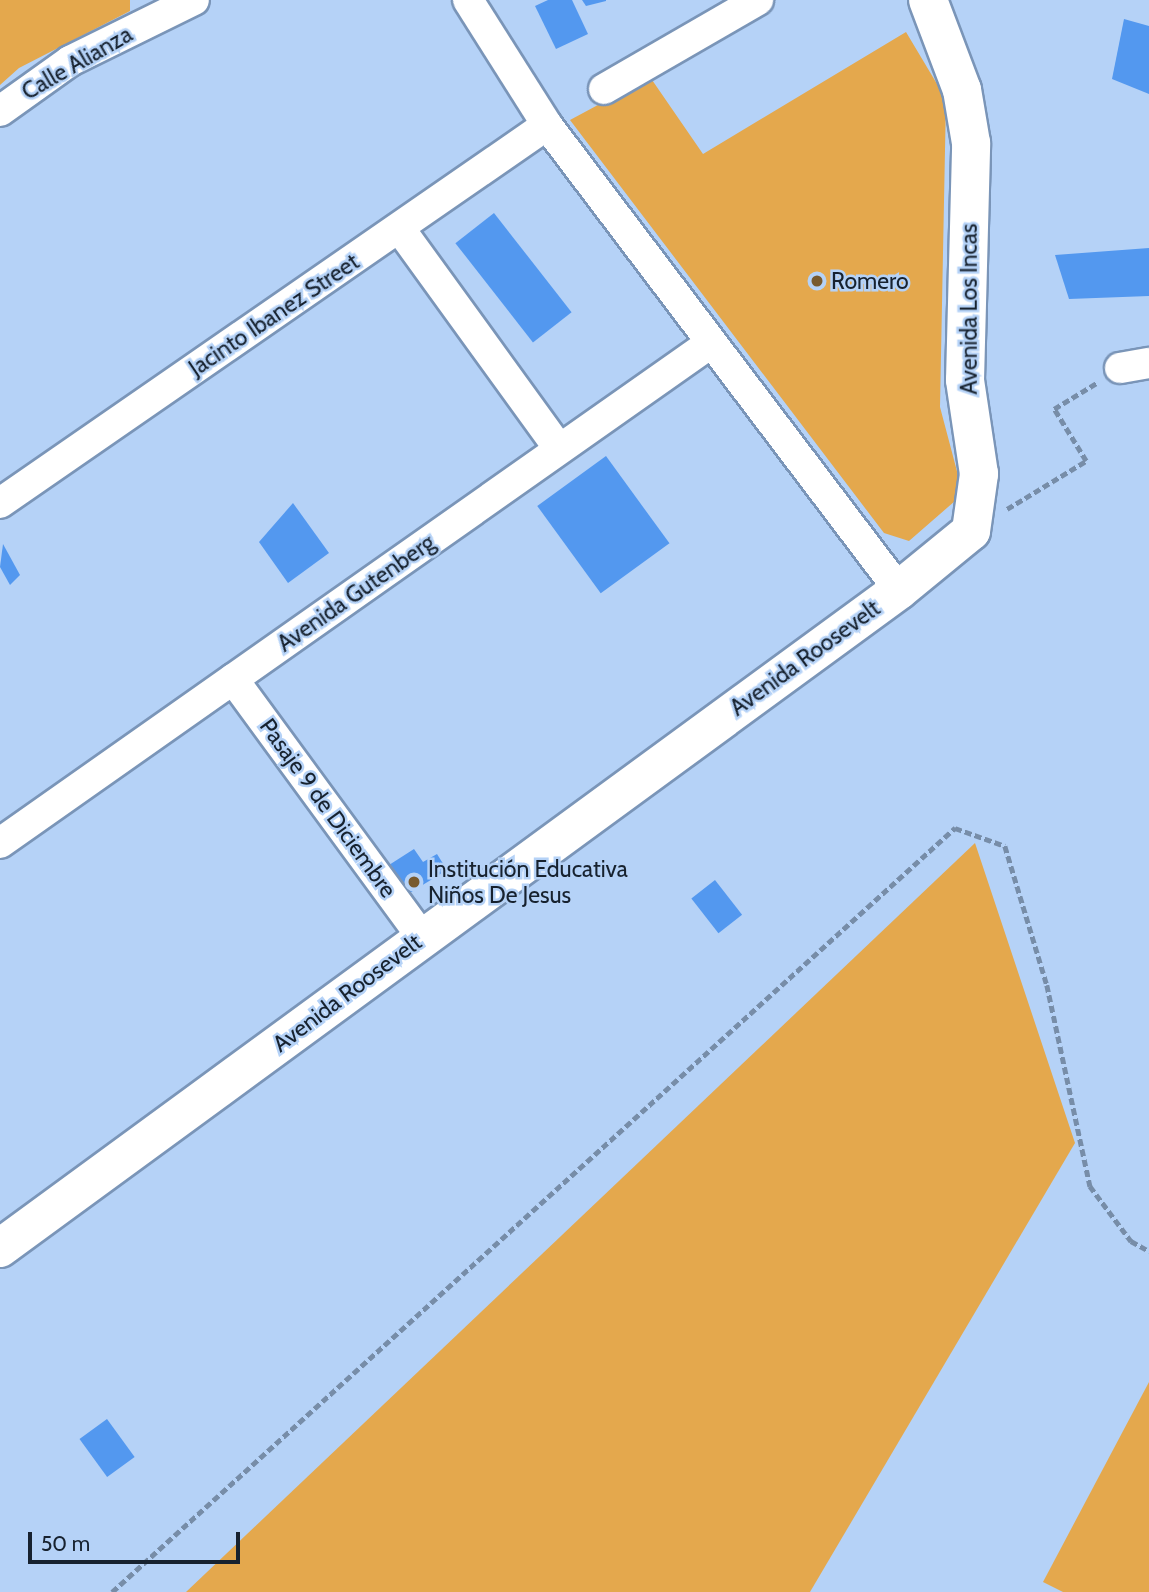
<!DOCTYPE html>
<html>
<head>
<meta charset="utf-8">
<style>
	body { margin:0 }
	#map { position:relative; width:1149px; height:1592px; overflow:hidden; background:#b5d2f7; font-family:Cabin,sans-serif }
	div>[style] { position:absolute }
	.green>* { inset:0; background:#e4a84d }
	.building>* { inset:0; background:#5398ef; transform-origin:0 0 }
	.path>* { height:4.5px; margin-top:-2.25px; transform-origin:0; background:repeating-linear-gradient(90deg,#778da8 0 7px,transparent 0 10.5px) }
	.roads { filter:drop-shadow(2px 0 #7a95b8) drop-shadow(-2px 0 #7a95b8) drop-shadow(0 2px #7a95b8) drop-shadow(0 -2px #7a95b8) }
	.minor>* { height:30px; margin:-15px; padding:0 15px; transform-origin:15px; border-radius:15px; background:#fff }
	.tertiary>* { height:38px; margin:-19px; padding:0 19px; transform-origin:19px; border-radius:19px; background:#fff }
	.dots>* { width:19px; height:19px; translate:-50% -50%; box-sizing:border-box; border:4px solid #b5d2f7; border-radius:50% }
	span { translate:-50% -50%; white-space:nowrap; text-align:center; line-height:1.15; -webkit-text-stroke:5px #b5d2f7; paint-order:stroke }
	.street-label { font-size:23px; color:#17222f }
	.poi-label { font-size:23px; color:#17222f }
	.left { translate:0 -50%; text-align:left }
	.scale { position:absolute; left:28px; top:1532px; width:212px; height:32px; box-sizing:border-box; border:4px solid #17222f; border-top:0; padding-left:9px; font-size:21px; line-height:24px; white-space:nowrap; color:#17222f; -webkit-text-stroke:5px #b5d2f7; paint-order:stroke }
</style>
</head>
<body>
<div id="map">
	<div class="green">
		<i style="clip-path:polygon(0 0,130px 0,130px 11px,19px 68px,0 85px)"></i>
		<i style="clip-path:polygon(906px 32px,946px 99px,940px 407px,963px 494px,909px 541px,884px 533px,570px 120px,650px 77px,703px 154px)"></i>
		<i style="clip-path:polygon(975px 843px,1075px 1143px,810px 1592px,186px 1592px)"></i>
		<i style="clip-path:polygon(1149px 1382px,1149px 1592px,1063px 1592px,1043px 1582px)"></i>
	</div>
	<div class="building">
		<i style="clip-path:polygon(548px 0,572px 0,588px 34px,556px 49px,535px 6px)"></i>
		<i style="clip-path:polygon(582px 0,606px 0,606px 1px,586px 6px)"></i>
		<i style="clip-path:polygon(1124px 19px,1149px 26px,1149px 94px,1112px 79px)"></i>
		<i style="left:494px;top:213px;width:126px;height:49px;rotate:52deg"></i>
		<i style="clip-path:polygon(1149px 248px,1149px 296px,1069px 299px,1055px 255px)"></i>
		<i style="left:606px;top:456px;width:108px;height:85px;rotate:54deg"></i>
		<i style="clip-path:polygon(293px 503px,329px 553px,288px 583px,259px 542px)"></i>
		<i style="clip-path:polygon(3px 544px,20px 575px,10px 585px,0 567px)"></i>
		<i style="clip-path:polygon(414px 849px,423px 862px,437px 854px,447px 870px,408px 894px,389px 865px)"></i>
		<i style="left:715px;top:880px;width:44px;height:30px;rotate:52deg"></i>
		<i style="left:107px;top:1419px;width:47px;height:34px;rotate:54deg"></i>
	</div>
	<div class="path">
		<i style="left:1007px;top:509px;width:92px;rotate:-31.3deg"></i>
		<i style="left:1086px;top:461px;width:61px;rotate:-121.6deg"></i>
		<i style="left:1054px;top:409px;width:52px;rotate:-31.5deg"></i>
		<i style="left:112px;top:1592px;width:1138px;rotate:-42.19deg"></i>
		<i style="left:955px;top:828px;width:53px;rotate:19.8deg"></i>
		<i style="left:1005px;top:846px;width:145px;rotate:73.2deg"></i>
		<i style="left:1047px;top:985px;width:206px;rotate:77.9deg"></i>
		<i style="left:1090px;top:1186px;width:69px;rotate:53.3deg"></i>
		<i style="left:1131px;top:1241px;width:21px;rotate:29deg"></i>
	</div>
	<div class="roads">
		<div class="minor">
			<i style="left:468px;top:0;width:148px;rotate:57.7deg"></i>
			<i style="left:547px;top:125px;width:583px;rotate:52.87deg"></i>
			<i style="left:604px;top:89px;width:178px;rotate:-30deg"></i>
			<i style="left:0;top:111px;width:86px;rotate:-35.5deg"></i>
			<i style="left:70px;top:61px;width:138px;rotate:-26.2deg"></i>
			<i style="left:400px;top:229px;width:271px;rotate:54.1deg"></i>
			<i style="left:1120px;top:368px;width:29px;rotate:-10deg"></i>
			<i style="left:0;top:503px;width:665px;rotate:-34.65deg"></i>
			<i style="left:233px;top:679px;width:320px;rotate:53.8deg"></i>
			<i style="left:0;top:843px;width:869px;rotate:-35.12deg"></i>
		</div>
		<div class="tertiary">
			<i style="left:0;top:1248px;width:1114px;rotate:-36.2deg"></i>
			<i style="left:899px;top:590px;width:93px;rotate:-39.3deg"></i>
			<i style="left:971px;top:531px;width:58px;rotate:-82deg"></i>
			<i style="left:979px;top:474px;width:95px;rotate:-98.5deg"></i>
			<i style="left:965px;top:380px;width:237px;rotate:-88.5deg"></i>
			<i style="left:971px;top:143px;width:54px;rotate:-99.6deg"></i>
			<i style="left:962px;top:90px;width:96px;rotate:-110.7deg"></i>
		</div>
	</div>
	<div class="dots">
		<i style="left:817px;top:281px;background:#785a2e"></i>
		<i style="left:414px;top:882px;background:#785a2e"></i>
	</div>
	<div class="street-label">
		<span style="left:77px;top:63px;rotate:-30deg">Calle Alianza</span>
		<span style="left:969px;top:309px;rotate:-90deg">Avenida Los Incas</span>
		<span style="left:274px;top:315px;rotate:-34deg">Jacinto Ibanez Street</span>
		<span style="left:356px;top:593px;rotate:-35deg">Avenida Gutenberg</span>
		<span style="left:805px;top:658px;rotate:-36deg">Avenida Roosevelt</span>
		<span style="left:328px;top:808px;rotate:54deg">Pasaje 9 de Diciembre</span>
		<span style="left:347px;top:993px;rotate:-37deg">Avenida Roosevelt</span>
	</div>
	<div class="poi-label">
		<span class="left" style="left:831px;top:281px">Romero</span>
		<span class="left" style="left:428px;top:882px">Institución Educativa<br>Niños De Jesus</span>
	</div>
	<div class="scale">50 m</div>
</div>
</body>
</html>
